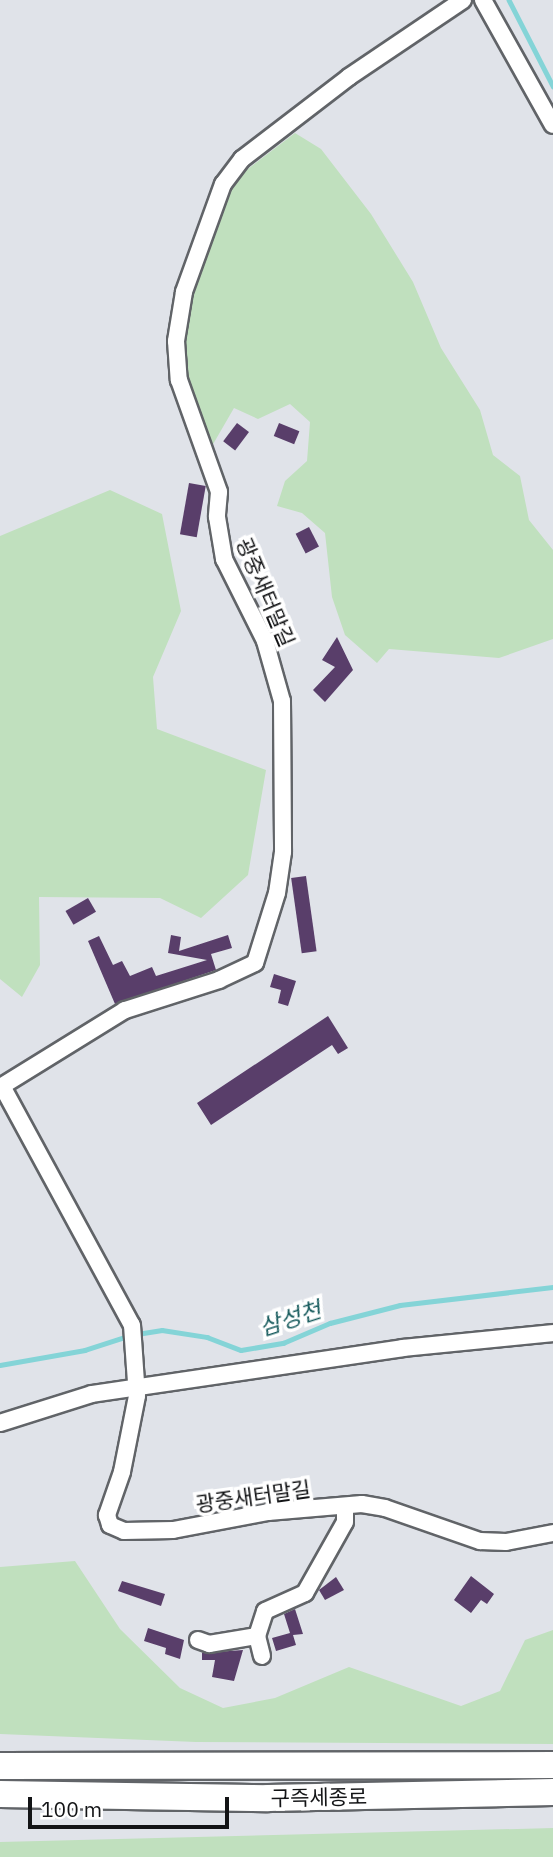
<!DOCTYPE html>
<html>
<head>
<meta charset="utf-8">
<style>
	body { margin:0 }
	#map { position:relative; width:553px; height:1857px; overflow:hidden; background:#e0e3e9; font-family:"IBM Plex Sans","Noto Sans KR",sans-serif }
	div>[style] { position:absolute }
	.green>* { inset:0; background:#c0e0be }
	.stream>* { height:4.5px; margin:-2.25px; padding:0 2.25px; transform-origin:2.25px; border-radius:2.25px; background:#84d4d7 }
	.building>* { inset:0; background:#593e6a; transform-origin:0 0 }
	.roads { filter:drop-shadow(2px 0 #616468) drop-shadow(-2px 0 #616468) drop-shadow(0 2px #616468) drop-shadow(0 -2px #616468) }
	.minor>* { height:16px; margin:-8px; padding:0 8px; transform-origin:8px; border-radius:8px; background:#fff }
	.trunk>* { height:26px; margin:-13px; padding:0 13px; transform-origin:13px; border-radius:13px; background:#fff }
	span { translate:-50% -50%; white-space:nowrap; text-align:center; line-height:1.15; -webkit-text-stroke:7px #fff; paint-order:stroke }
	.street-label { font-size:21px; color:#131416 }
	.water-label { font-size:23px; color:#175b5d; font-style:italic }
	.scale { position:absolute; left:28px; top:1797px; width:201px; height:32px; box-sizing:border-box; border:4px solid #131416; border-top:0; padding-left:9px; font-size:21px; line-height:24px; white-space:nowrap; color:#131416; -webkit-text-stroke:5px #fff; paint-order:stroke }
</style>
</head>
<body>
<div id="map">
	<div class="green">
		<i style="clip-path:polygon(295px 133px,321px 149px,371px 214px,413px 282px,441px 348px,480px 410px,493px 455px,520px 476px,529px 520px,553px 550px,553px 639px,499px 658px,389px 649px,377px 663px,345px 635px,332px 597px,325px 533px,302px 513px,277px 506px,285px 481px,307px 461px,310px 422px,290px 404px,258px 419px,234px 408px,212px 446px,187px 381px,184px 334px,200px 265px,218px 215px,240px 175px)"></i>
		<i style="clip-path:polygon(110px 490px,162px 514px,181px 611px,153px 677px,157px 729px,266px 770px,248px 875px,201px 918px,160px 898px,39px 897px,40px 965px,22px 997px,0 979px,0 536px)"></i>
		<i style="clip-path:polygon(75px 1561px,120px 1629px,180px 1688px,223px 1708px,275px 1698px,349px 1667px,461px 1706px,500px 1691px,525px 1640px,553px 1630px,553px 1744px,196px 1742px,0 1734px,0 1567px)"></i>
		<i style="clip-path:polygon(553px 1828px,553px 1857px,0 1857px,0 1842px)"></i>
	</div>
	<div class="stream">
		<i style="left:509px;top:0;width:97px;rotate:62.9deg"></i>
		<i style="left:137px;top:1334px;width:25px;rotate:-9deg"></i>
		<i style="left:162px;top:1330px;width:46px;rotate:8.8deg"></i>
		<i style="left:207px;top:1337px;width:36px;rotate:21deg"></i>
		<i style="left:241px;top:1350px;width:43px;rotate:-9.5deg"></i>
		<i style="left:283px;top:1343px;width:51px;rotate:-23.1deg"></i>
		<i style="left:330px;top:1323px;width:72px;rotate:-14.4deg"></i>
		<i style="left:400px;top:1305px;width:154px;rotate:-6.7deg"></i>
		<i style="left:0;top:1365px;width:86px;rotate:-10deg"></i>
		<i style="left:85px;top:1350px;width:45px;rotate:-18deg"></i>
	</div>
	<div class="building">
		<i style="left:237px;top:423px;width:15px;height:23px;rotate:37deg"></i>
		<i style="left:279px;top:423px;width:22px;height:14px;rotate:22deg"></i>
		<i style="left:189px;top:483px;width:17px;height:52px;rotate:10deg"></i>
		<i style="left:309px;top:527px;width:22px;height:15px;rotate:63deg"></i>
		<i style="clip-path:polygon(337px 637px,353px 670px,325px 702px,313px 690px,335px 667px,322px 660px)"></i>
		<i style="left:306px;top:876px;width:76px;height:15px;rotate:82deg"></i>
		<i style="left:88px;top:898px;width:16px;height:26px;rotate:60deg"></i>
		<i style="clip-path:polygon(171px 935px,181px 937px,179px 951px,228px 935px,232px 948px,211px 954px,216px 970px,115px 1004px,88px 941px,99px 936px,113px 965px,122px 961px,130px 976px,152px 967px,156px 976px,207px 960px,168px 953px)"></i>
		<i style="clip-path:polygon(274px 974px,296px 981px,288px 1006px,278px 1003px,281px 990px,270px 987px)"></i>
		<i style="clip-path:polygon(328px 1016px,348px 1048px,338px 1054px,332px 1045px,211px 1125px,197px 1103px)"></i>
		<i style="clip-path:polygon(471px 1576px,494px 1594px,487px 1604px,481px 1600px,471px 1613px,454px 1600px)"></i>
		<i style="clip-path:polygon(336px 1577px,344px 1590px,325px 1600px,319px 1590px)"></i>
		<i style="clip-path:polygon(122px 1581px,165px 1594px,161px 1606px,118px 1591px)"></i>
		<i style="clip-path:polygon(295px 1609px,303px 1634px,293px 1635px,296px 1645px,276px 1651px,272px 1638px,290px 1633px,284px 1614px)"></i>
		<i style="clip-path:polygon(148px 1628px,184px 1640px,180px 1659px,165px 1654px,166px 1648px,144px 1641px)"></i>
		<i style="clip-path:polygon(243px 1650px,234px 1681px,212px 1677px,215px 1660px,202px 1660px,202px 1653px)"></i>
	</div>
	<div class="roads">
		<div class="minor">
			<i style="left:463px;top:0;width:138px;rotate:146deg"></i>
			<i style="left:349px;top:77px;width:135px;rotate:142.5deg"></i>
			<i style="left:242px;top:159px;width:31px;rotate:127deg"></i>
			<i style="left:223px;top:184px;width:115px;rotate:109.9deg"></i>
			<i style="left:184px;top:292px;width:50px;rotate:99.3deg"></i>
			<i style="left:176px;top:341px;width:39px;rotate:86deg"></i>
			<i style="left:179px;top:380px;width:119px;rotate:70.3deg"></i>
			<i style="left:219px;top:492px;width:25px;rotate:95deg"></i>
			<i style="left:217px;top:517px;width:43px;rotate:80.5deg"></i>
			<i style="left:224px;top:559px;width:92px;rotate:63.4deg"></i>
			<i style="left:265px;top:641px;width:62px;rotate:74.2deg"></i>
			<i style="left:282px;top:701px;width:151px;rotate:89.6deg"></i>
			<i style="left:283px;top:852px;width:41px;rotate:98.3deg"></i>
			<i style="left:277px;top:893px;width:73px;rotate:107.4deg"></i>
			<i style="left:255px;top:963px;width:40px;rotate:155deg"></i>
			<i style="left:219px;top:980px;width:99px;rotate:162.3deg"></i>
			<i style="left:125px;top:1010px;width:145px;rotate:148.3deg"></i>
			<i style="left:2px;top:1086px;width:272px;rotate:61.5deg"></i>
			<i style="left:132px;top:1325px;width:71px;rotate:86deg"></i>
			<i style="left:137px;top:1396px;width:77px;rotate:101.2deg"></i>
			<i style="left:122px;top:1472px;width:46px;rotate:109.2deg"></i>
			<i style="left:107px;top:1515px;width:10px;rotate:73deg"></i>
			<i style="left:110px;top:1525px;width:15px;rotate:23deg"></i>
			<i style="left:124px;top:1531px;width:49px;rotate:-1.2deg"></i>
			<i style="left:173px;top:1530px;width:97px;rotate:-10.7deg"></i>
			<i style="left:268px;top:1512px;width:94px;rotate:-4.9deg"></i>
			<i style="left:362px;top:1504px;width:23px;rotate:10deg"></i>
			<i style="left:385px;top:1508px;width:101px;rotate:19.2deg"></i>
			<i style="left:480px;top:1541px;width:26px;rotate:2deg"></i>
			<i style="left:506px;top:1542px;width:48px;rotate:-10.8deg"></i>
			<i style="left:483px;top:0;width:143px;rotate:60.8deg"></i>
			<i style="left:0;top:1423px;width:96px;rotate:-17.5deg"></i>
			<i style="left:92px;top:1394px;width:314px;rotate:-8.4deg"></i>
			<i style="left:403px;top:1348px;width:151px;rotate:-5.7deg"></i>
			<i style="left:198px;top:1640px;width:12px;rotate:20deg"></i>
			<i style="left:209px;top:1644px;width:49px;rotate:-9.5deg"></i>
			<i style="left:262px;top:1656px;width:21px;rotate:-104deg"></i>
			<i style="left:257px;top:1636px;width:26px;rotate:-72deg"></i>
			<i style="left:265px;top:1611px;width:44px;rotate:-24.2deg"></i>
			<i style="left:305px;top:1593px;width:81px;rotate:-60.6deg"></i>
			<i style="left:345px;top:1522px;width:16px;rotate:-90deg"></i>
		</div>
		<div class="trunk">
			<i style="left:0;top:1766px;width:553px;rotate:-0.1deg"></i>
			<i style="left:0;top:1794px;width:268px;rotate:0.9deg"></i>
			<i style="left:268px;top:1798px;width:285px;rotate:-1.2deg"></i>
		</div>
	</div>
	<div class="street-label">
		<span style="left:266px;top:592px;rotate:67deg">광중새터말길</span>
		<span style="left:253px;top:1496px;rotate:-8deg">광중새터말길</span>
		<span style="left:319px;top:1797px;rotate:-1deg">구즉세종로</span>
	</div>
	<div class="water-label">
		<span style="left:290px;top:1318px;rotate:-18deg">삼성천</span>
	</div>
	<div class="scale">100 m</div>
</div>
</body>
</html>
